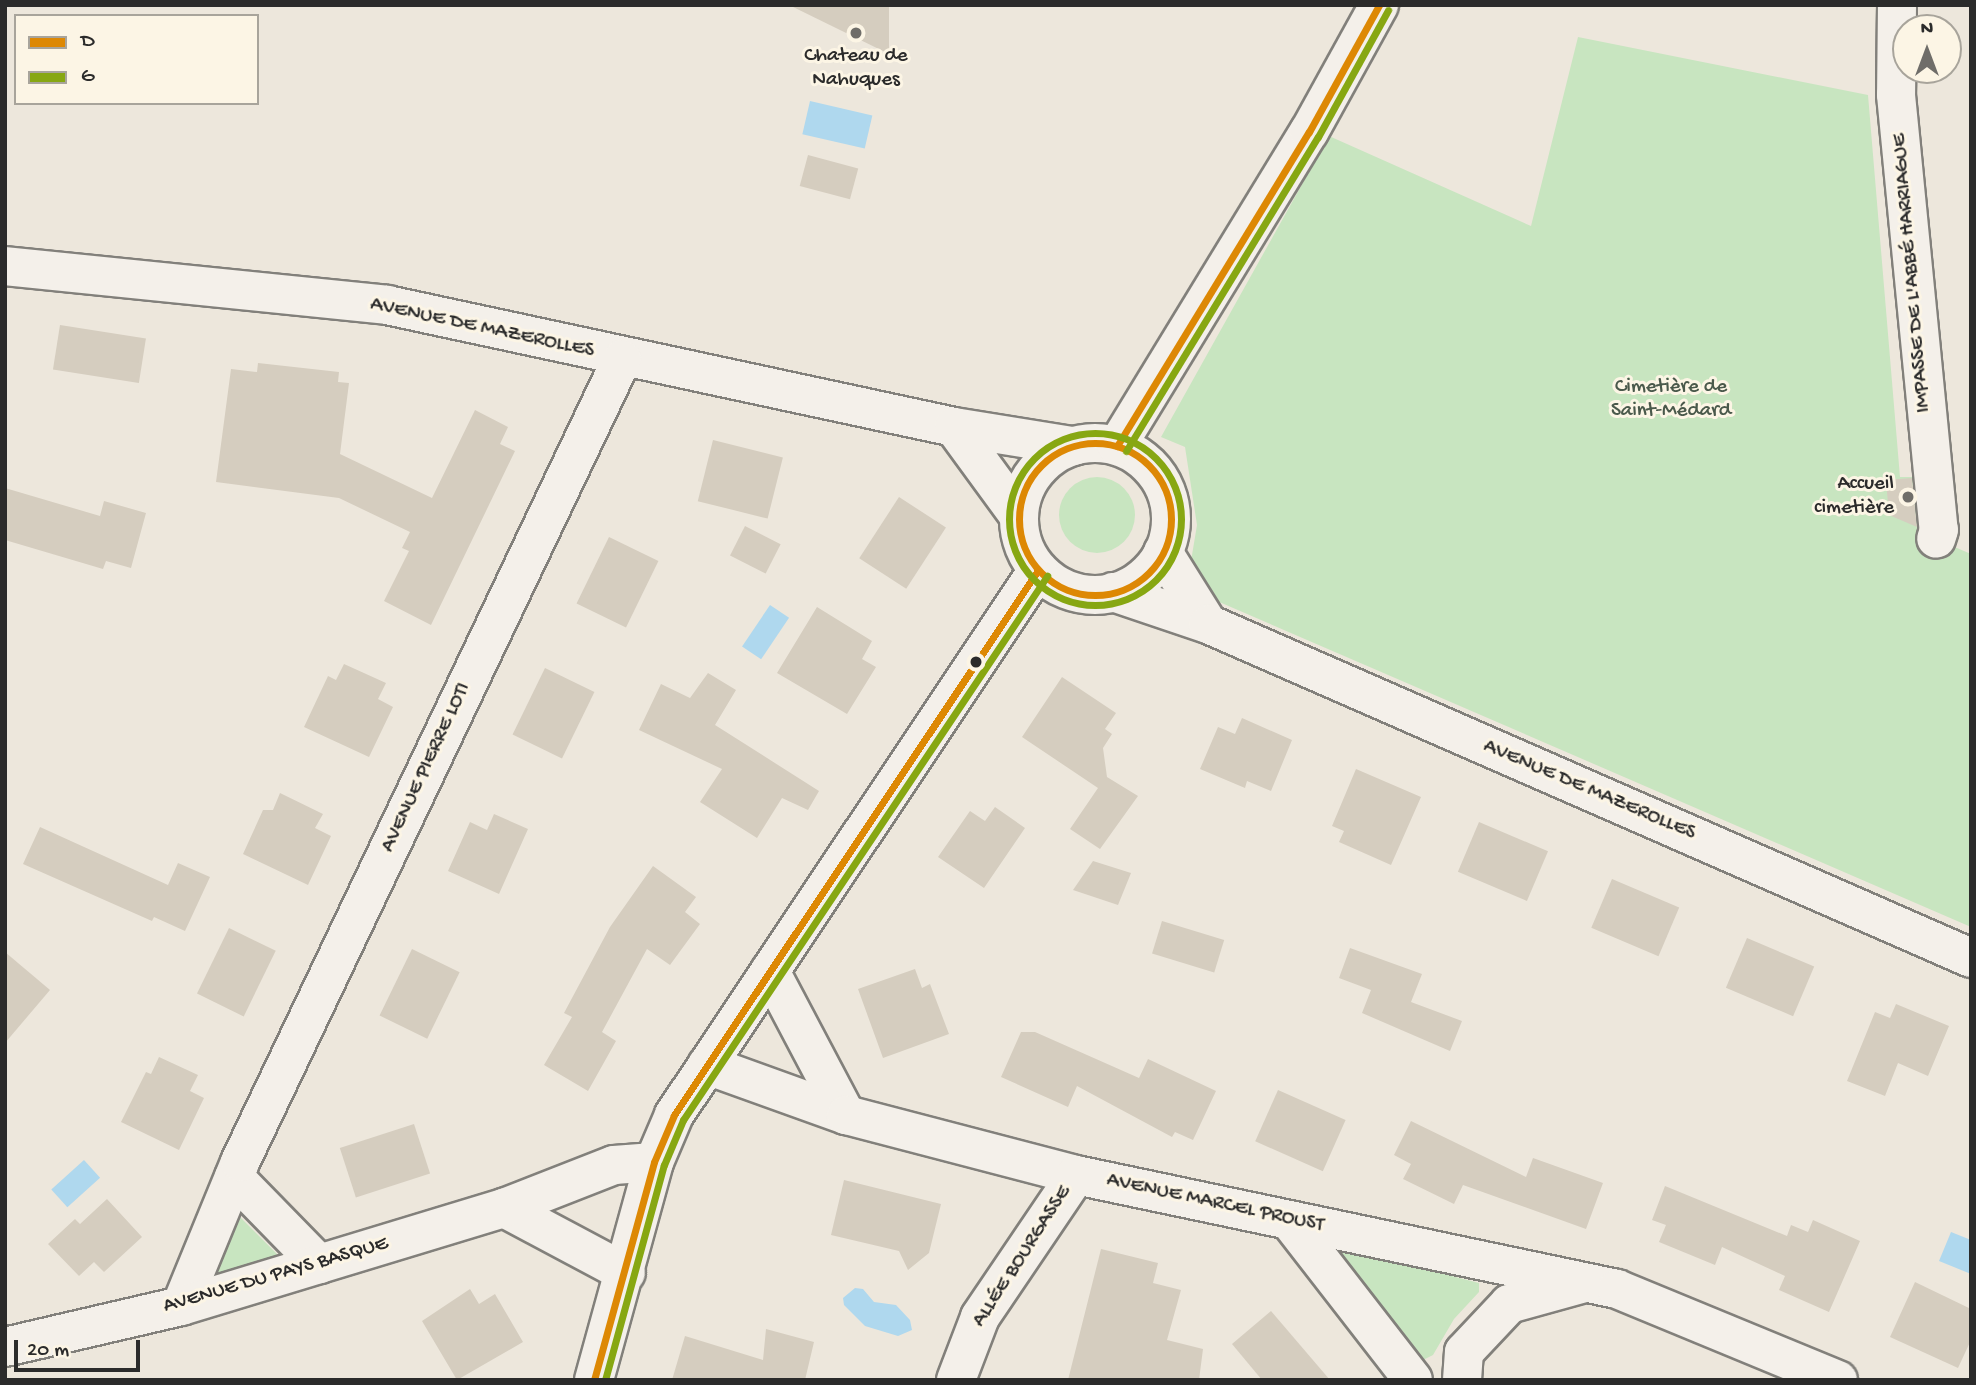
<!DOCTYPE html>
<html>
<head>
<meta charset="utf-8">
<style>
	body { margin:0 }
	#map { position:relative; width:1976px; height:1385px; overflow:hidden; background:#ede7dc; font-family:"Gochi Hand",sans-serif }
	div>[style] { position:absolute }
	.green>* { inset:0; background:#c8e5c0 }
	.round { border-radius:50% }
	.water>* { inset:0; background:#afd8ee; transform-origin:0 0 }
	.building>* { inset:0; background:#d5cdbf; transform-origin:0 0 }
	.roads { filter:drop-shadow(2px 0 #82807b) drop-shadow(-2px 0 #82807b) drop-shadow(0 2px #82807b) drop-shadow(0 -2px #82807b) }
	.minor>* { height:38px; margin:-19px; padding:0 19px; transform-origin:19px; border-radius:19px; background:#f4f0ea }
	.tertiary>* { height:38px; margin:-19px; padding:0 19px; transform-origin:19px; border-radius:19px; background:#f4f0ea }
	.tertiary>.ring { margin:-19px; padding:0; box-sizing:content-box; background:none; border:38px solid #f4f0ea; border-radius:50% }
	.bus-1>* { height:7px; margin:-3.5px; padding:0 3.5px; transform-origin:3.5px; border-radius:3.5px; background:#dd8804 }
	.bus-1>.ring { margin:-3.5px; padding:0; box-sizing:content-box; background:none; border:7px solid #dd8804; border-radius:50% }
	.bus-2>* { height:7px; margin:-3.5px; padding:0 3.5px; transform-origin:3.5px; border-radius:3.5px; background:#87a712 }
	.bus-2>.ring { margin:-3.5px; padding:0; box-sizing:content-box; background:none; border:7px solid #87a712; border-radius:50% }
	.dots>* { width:19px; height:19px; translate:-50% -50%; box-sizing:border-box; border:4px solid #fcf5e5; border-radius:50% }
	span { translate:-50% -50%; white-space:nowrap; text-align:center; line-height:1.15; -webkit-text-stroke:6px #fcf5e5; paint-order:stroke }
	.poi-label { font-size:21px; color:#2b2b2b }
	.right { translate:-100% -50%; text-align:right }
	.street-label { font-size:21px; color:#2b2b2b }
	.park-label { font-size:21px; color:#4a594b }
	.frame { position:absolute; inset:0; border:7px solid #2b2b2b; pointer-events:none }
	.legend { position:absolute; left:14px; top:14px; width:245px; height:91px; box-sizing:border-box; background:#fcf5e5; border:2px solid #a8a49b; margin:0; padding:9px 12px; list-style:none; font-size:21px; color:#2b2b2b }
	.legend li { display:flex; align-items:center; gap:14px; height:35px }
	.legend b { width:35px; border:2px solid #a8a49b }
	.north { position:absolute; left:1892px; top:14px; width:70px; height:70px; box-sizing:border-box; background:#fcf5e5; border:2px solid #a8a49b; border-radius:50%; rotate:0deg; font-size:19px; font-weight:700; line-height:28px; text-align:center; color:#2b2b2b }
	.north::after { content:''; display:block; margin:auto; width:24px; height:32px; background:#6f6d69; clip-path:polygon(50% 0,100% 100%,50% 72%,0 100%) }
	.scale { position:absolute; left:14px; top:1340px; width:126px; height:32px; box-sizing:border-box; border:4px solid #2b2b2b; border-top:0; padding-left:9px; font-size:21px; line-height:24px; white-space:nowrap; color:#2b2b2b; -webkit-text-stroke:5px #fcf5e5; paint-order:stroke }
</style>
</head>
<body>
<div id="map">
	<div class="green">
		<i style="clip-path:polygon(1578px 37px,1868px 95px,1900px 477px,1927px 477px,1936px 539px,1971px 554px,1971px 927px,1210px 598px,1190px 567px,1197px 525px,1185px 447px,1161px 437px,1329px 136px,1531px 226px)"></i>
		<i class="round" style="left:1059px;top:477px;width:76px;height:76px"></i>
		<i style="clip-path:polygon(235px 1212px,279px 1256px,210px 1279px)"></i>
		<i style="clip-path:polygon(1339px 1247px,1479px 1283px,1479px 1292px,1454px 1319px,1433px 1355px,1421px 1361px,1333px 1251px)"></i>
	</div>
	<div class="water">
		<i style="left:810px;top:101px;width:64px;height:34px;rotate:13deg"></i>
		<i style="left:770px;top:605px;width:23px;height:50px;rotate:34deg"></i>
		<i style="left:84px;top:1160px;width:24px;height:44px;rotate:48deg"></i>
		<i style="clip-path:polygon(1951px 1232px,1971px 1240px,1971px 1274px,1939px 1261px)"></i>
		<i style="clip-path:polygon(855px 1288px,863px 1289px,874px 1302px,896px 1305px,910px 1320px,912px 1330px,898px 1336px,865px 1326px,844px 1305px,843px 1298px)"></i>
	</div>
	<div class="building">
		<i style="clip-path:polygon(789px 5px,889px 5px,889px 54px)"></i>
		<i style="left:808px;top:155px;width:52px;height:32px;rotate:15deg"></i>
		<i style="left:60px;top:325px;width:87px;height:45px;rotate:9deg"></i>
		<i style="clip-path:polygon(258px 363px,339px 372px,338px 382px,349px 383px,340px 454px,432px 498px,475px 410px,508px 427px,500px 444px,515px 451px,431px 625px,384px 601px,409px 551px,402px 548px,410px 532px,339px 498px,216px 482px,231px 369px,257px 372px)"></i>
		<i style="left:713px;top:440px;width:72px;height:63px;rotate:14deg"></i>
		<i style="clip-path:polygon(1912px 478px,1917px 527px,1889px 515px,1886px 480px)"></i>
		<i style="clip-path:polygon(5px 488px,100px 516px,104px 501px,146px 513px,131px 568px,106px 561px,103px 569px,5px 540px)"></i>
		<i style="left:899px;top:497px;width:56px;height:73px;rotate:33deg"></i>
		<i style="left:745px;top:526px;width:40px;height:33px;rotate:27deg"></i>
		<i style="left:609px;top:537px;width:55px;height:74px;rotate:26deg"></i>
		<i style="clip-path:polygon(817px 607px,872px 641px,862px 659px,876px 667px,847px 714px,777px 673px)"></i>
		<i style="clip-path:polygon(344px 664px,386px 683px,378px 699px,393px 707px,369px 757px,304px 727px,328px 676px,336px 680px)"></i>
		<i style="left:545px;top:668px;width:55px;height:74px;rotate:26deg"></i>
		<i style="clip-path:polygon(708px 673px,736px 690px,715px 725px,819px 791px,808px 810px,782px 798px,757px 838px,700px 802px,722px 769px,639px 730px,661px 684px,690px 698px)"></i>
		<i style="clip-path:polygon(1062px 677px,1116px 713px,1105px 729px,1112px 734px,1103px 748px,1107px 777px,1138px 796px,1100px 849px,1070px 829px,1098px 788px,1022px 737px)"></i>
		<i style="clip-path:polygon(1242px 718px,1292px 740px,1271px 791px,1247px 781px,1245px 788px,1200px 769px,1218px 727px,1235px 734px)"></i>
		<i style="clip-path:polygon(1356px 769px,1421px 797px,1391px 865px,1339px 842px,1344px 831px,1332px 826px)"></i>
		<i style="clip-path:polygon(280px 793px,323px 814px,315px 828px,331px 836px,308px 885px,243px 854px,263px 810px,273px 810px)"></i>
		<i style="clip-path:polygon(995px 807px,1025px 828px,984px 888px,938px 857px,970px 811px,985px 821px)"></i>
		<i style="clip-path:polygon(494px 814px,528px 829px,499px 894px,448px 871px,470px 822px,487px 830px)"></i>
		<i style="left:1479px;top:822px;width:75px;height:54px;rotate:23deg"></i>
		<i style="clip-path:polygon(40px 827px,168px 885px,178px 863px,210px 877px,185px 931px,154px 917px,152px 921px,23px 864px)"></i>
		<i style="clip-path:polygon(1093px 861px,1131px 873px,1118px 905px,1073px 890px)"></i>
		<i style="clip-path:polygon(653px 866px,696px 897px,685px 912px,700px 924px,670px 965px,647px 949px,602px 1032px,616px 1041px,588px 1091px,544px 1065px,572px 1017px,564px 1013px,610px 927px)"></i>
		<i style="left:1612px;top:879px;width:73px;height:53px;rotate:23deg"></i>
		<i style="left:1162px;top:921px;width:65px;height:34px;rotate:17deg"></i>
		<i style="left:229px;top:928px;width:52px;height:73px;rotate:26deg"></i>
		<i style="left:1747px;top:938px;width:73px;height:54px;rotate:23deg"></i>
		<i style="clip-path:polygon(1350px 948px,1422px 974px,1411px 1002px,1462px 1021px,1450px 1051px,1362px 1013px,1371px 990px,1339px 978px)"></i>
		<i style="left:412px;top:949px;width:53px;height:74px;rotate:26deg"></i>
		<i style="clip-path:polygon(5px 952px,50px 990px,5px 1043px)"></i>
		<i style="clip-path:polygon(915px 969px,922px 988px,930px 984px,949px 1034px,883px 1058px,858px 989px)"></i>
		<i style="clip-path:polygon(1896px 1004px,1949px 1026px,1928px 1076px,1898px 1063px,1885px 1096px,1847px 1081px,1875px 1012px,1890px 1018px)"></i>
		<i style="clip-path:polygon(1021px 1032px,1035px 1032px,1139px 1078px,1148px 1059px,1216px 1091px,1193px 1140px,1175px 1132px,1172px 1137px,1077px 1086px,1068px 1107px,1001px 1077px)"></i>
		<i style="clip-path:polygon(159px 1057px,198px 1075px,190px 1091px,204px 1098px,179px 1150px,121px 1122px,146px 1072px,151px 1074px)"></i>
		<i style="left:1278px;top:1090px;width:74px;height:56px;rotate:24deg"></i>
		<i style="clip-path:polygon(1411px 1121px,1526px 1177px,1533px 1158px,1603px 1183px,1586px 1229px,1463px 1185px,1454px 1204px,1403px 1179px,1411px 1164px,1394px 1155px)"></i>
		<i style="left:414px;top:1124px;width:52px;height:78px;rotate:72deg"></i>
		<i style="clip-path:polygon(844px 1180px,941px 1204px,929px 1253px,908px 1270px,899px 1251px,831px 1235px)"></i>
		<i style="clip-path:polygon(1665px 1186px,1787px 1236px,1791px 1225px,1808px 1232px,1813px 1220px,1860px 1241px,1829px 1312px,1779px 1290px,1785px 1276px,1722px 1247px,1715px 1265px,1659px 1242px,1666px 1225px,1652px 1220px)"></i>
		<i style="clip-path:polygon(107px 1199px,142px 1237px,104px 1272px,94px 1262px,79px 1276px,48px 1244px,75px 1219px,80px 1224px)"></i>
		<i style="clip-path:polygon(1101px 1249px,1158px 1263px,1153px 1283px,1181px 1290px,1167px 1340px,1203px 1349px,1199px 1380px,1068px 1380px)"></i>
		<i style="clip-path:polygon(1915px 1282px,1971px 1309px,1971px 1340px,1958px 1368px,1890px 1337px)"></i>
		<i style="clip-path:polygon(470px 1289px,479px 1304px,495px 1294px,523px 1342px,457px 1380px,422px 1321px)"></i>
		<i style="clip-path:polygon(1271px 1311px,1330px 1380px,1262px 1380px,1232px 1344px)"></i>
		<i style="clip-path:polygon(766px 1329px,814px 1342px,805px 1380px,672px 1380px,685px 1336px,763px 1360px)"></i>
	</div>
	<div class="roads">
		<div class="minor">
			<i style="left:1897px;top:5px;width:90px;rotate:90.6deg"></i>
			<i style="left:1896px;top:95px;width:437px;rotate:84.4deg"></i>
			<i style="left:1939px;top:530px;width:9px;rotate:108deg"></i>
			<i style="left:5px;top:266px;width:384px;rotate:5.8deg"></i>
			<i style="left:387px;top:305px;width:580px;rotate:12.14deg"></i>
			<i style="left:954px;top:427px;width:121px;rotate:9.1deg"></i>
			<i style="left:954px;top:427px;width:110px;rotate:53.9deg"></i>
			<i style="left:1163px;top:552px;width:85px;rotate:58deg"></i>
			<i style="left:1113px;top:592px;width:100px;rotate:18.6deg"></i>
			<i style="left:1208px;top:624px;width:833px;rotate:23.64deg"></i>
			<i style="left:770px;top:971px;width:163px;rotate:62.2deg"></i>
			<i style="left:707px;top:1065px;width:148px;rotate:19.8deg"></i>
			<i style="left:846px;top:1115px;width:238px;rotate:14.6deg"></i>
			<i style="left:1076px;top:1175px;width:553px;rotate:11.9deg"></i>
			<i style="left:1617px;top:1289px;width:239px;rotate:22.4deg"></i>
			<i style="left:234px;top:1177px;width:122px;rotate:45.7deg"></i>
			<i style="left:504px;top:1208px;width:138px;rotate:28deg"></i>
			<i style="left:1289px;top:1220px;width:202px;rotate:52.2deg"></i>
			<i style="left:181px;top:1306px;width:156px;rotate:-67.7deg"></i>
			<i style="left:240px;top:1162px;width:889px;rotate:-64.56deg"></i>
			<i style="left:5px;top:1347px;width:181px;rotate:-13.1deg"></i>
			<i style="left:181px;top:1306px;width:338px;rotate:-16.9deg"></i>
			<i style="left:504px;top:1208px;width:118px;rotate:-21.4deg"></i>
			<i style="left:614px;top:1165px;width:40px;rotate:-4.3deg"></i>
			<i style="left:956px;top:1380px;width:67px;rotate:-69.1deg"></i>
			<i style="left:980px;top:1317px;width:171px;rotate:-55.9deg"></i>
			<i style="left:1462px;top:1380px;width:28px;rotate:-86deg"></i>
			<i style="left:1464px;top:1352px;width:66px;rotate:-46.8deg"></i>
			<i style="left:1509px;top:1304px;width:75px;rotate:-15.5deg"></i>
		</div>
		<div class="tertiary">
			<i class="ring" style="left:1019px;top:443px;width:114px;height:114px"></i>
			<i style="left:1117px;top:446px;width:368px;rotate:-58.6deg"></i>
			<i style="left:1309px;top:132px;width:145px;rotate:-61.1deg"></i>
			<i style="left:594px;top:1380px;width:226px;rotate:-74.6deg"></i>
			<i style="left:654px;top:1162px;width:51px;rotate:-66.9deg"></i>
			<i style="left:674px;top:1115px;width:655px;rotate:-56.26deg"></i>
		</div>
	</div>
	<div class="bus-1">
		<i class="ring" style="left:1019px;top:443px;width:145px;height:145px"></i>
		<i style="left:1117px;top:446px;width:368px;rotate:-58.6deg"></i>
		<i style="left:1309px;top:132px;width:145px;rotate:-61.1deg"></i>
		<i style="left:594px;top:1380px;width:226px;rotate:-74.6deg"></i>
		<i style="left:654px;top:1162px;width:51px;rotate:-66.9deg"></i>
		<i style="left:674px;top:1115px;width:655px;rotate:-56.26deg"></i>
	</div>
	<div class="bus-2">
		<i class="ring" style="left:1009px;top:433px;width:165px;height:165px"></i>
		<i style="left:1126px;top:451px;width:368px;rotate:-58.6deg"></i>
		<i style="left:1318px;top:137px;width:145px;rotate:-61.1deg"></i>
		<i style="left:605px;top:1380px;width:223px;rotate:-74.7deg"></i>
		<i style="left:664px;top:1165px;width:49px;rotate:-67.1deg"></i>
		<i style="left:683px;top:1120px;width:655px;rotate:-56.21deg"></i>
	</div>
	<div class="dots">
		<i style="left:856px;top:33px;background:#6f6d69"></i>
		<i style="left:1908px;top:497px;background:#6f6d69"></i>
		<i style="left:976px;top:662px;background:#2b2b2b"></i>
	</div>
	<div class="poi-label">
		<span style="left:856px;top:69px">Chateau de<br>Nahuques</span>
		<span class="right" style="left:1894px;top:497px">Accueil<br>cimetière</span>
	</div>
	<div class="street-label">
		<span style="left:1913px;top:273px;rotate:-95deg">IMPASSE DE L'ABBÉ HARRIAGUE</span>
		<span style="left:482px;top:329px;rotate:12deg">AVENUE DE MAZEROLLES</span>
		<span style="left:427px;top:768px;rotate:-65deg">AVENUE PIERRE LOTI</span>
		<span style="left:1589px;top:791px;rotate:23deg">AVENUE DE MAZEROLLES</span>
		<span style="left:1215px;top:1204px;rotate:12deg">AVENUE MARCEL PROUST</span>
		<span style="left:1023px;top:1257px;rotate:-57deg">ALLÉE BOURGASSE</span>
		<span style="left:276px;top:1276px;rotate:-16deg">AVENUE DU PAYS BASQUE</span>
	</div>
	<div class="park-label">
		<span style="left:1671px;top:400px">Cimetière de<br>Saint-Médard</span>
	</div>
	<div class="frame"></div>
	<ul class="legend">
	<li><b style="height:9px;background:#dd8804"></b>D</li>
	<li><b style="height:9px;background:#87a712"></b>G</li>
	</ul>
	<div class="north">N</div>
	<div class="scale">20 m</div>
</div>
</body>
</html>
